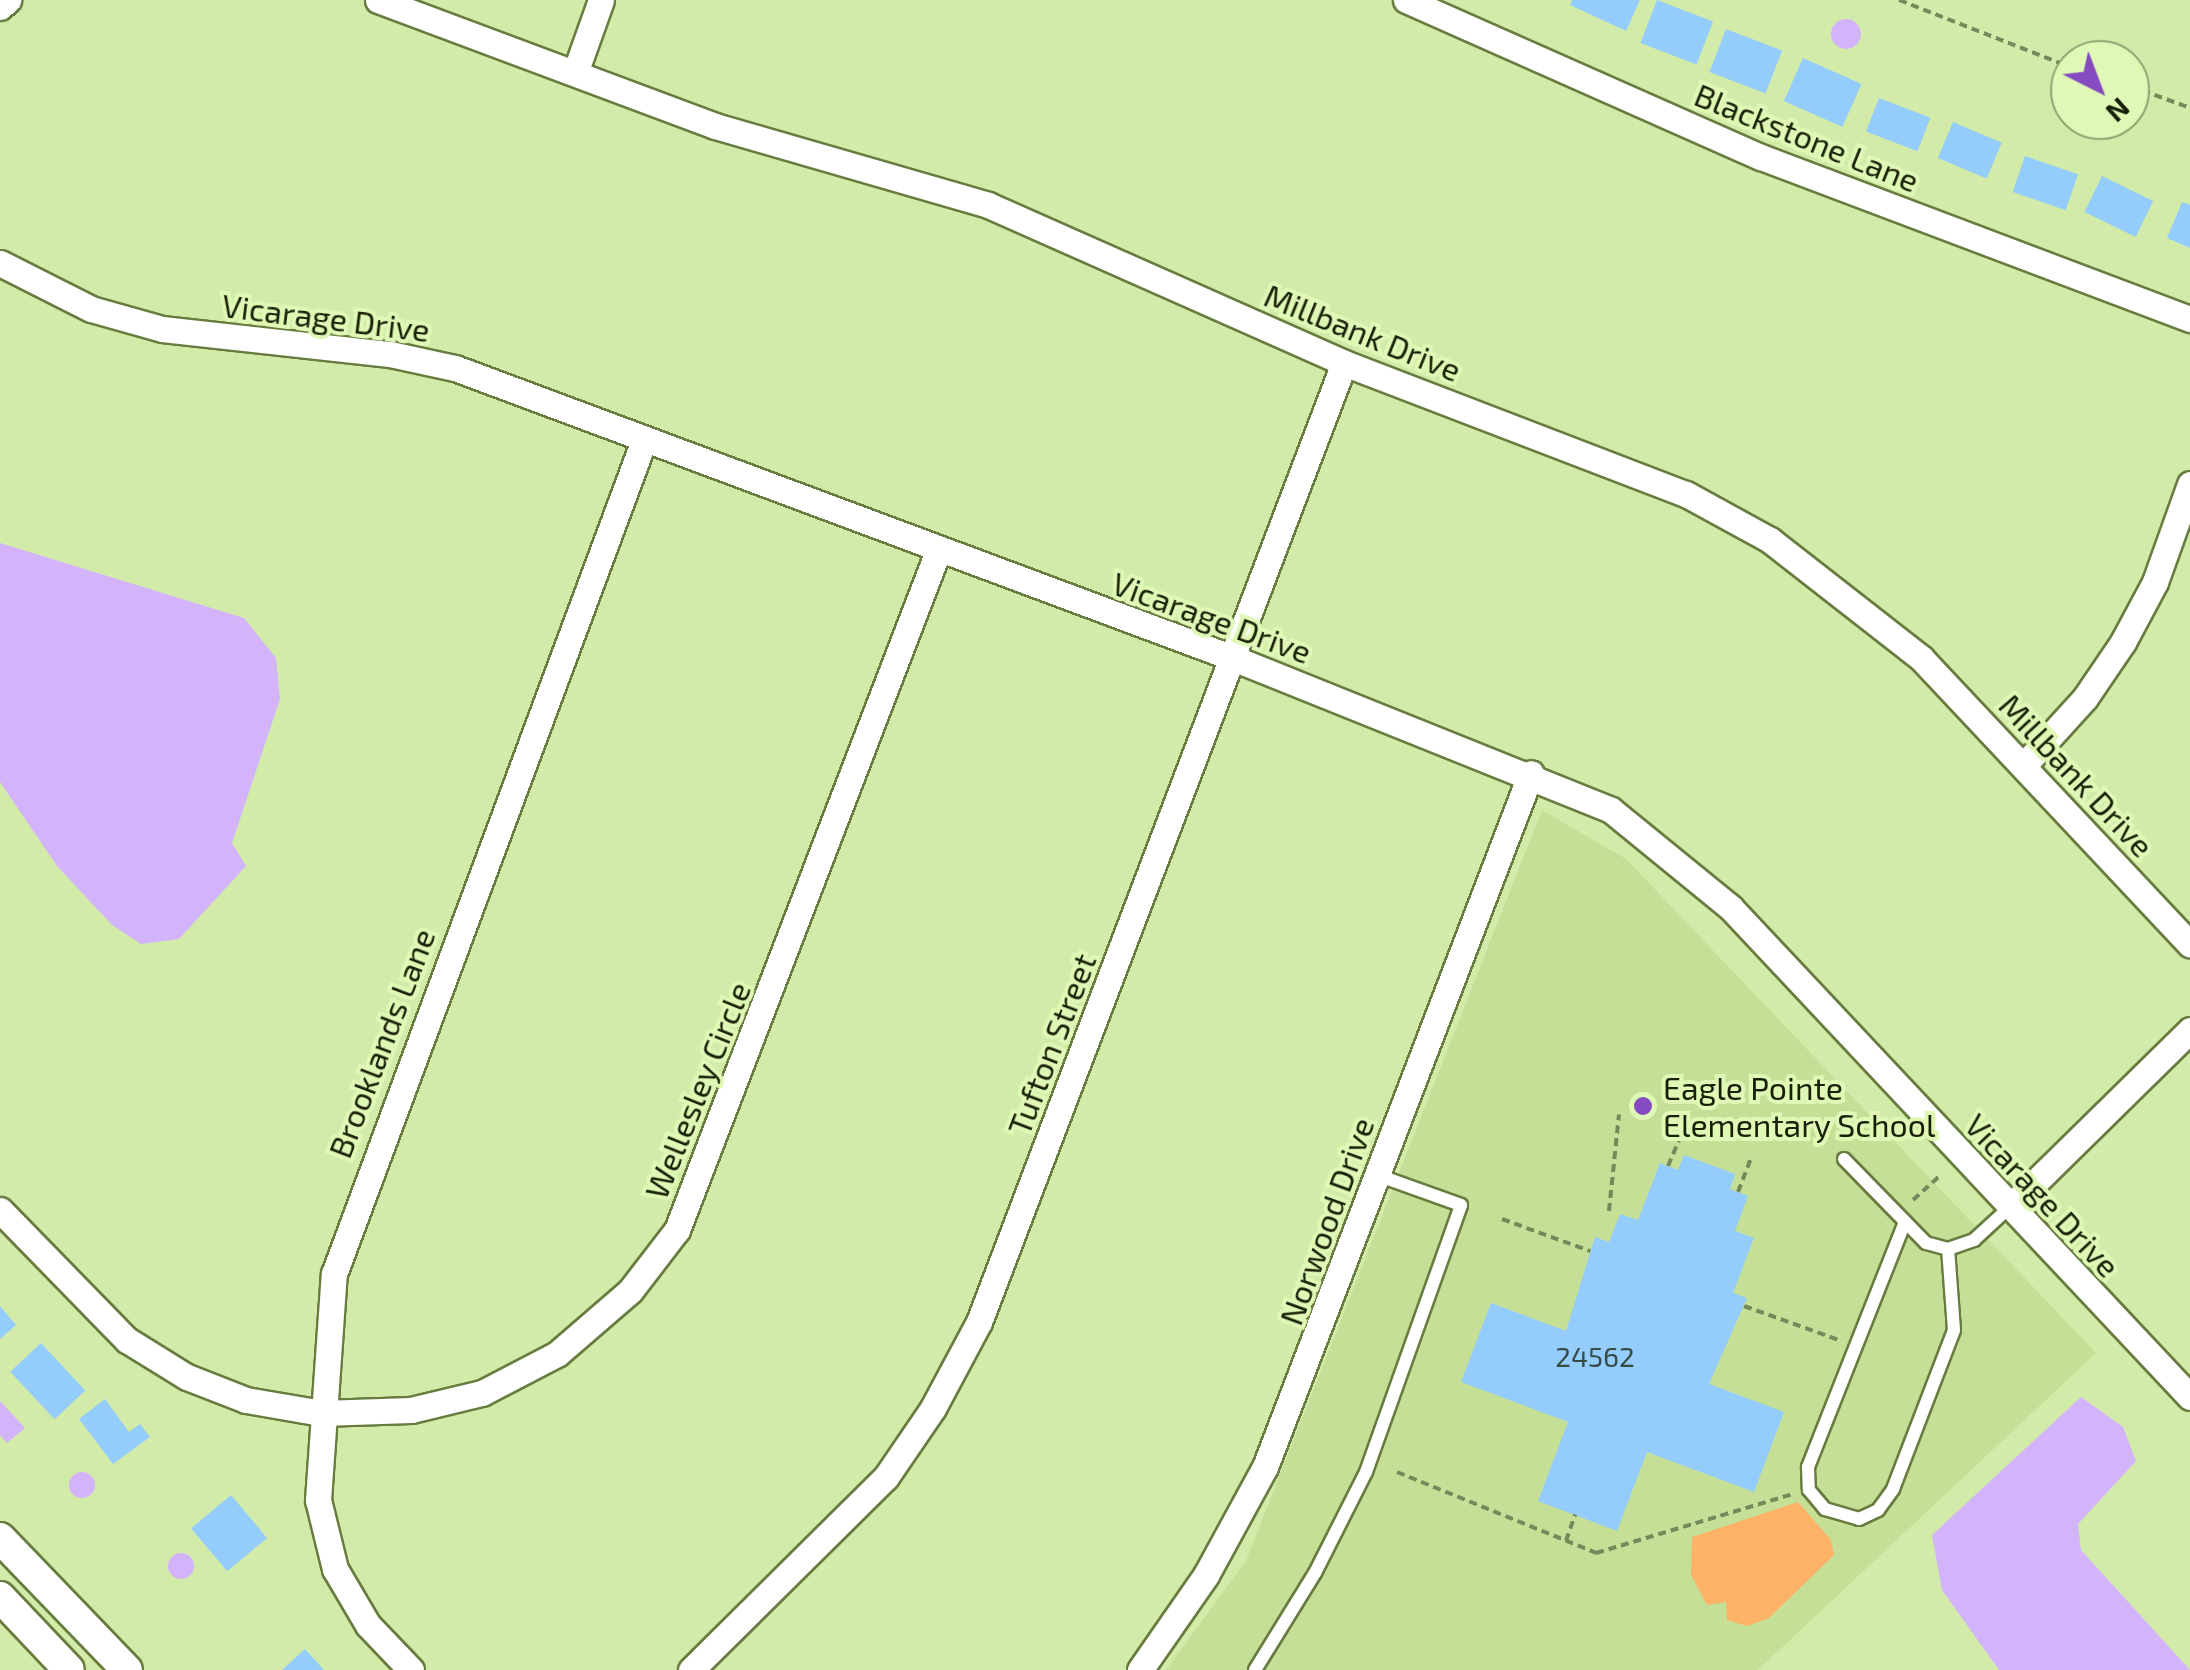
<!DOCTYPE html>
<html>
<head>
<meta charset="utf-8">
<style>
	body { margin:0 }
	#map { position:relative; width:2190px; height:1670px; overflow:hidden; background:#d2eba9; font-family:"Exo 2",sans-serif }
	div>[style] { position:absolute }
	.built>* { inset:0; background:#c5df97 }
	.green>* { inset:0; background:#fcb267 }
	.water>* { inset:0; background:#d3b4fb }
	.round { border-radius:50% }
	.building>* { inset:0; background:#94cdfc; transform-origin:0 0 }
	.path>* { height:4px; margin-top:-2px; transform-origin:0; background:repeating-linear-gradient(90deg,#77885a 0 8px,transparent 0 13px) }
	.roads { filter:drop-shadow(2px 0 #687c3f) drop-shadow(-2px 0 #687c3f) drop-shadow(0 2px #687c3f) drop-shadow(0 -2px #687c3f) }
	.service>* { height:12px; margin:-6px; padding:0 6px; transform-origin:6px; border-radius:6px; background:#fff }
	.minor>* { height:25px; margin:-12.5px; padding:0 12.5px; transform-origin:12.5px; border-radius:12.5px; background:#fff }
	.tertiary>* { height:30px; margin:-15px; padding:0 15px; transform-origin:15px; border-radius:15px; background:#fff }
	.dots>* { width:28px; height:28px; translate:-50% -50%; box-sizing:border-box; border:5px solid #dff8b6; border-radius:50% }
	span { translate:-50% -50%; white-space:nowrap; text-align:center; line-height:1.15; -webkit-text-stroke:8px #dff8b6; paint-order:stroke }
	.number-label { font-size:28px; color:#374b44 }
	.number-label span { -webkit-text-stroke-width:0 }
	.street-label { font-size:32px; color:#182007 }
	.poi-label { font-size:32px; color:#182007 }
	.left { translate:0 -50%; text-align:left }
	.north { position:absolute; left:2050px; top:40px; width:100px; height:100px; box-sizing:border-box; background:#dff8b6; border:2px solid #8fa270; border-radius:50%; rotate:138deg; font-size:28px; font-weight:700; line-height:40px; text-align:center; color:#182007 }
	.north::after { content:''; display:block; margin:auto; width:35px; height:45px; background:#874bc1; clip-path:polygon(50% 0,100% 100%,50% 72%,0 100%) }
</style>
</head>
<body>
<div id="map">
	<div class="built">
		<i style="clip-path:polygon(1542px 810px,1626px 859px,2096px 1353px,1758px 1670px,1166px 1670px,1246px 1561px)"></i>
	</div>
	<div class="green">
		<i style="clip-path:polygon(1798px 1502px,1831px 1540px,1834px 1555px,1769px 1618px,1747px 1626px,1727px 1620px,1726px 1602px,1707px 1605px,1691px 1575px,1692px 1537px)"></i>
	</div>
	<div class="water">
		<i class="round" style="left:1831px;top:19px;width:30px;height:30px"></i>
		<i style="clip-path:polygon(0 543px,244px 618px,276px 658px,280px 699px,232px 843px,246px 866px,179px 939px,141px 944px,112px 925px,57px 866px,0 782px)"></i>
		<i style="clip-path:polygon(2081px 1397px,2123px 1427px,2136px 1461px,2078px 1524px,2081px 1550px,2190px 1670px,1999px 1670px,1942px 1590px,1932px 1535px)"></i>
		<i style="clip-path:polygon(0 1401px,25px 1428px,7px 1443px,0 1435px)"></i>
		<i class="round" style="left:69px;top:1472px;width:26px;height:26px"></i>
		<i class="round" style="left:168px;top:1553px;width:26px;height:26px"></i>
	</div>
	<div class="building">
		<i style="clip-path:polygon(1572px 0,1640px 0,1626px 31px,1570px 5px)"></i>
		<i style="left:1657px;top:0;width:60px;height:46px;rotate:21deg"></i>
		<i style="left:1726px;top:29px;width:60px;height:46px;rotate:21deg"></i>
		<i style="left:1803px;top:58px;width:64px;height:47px;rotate:24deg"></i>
		<i style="left:1879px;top:98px;width:55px;height:36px;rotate:21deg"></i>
		<i style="left:1953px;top:122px;width:53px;height:39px;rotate:23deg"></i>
		<i style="left:2025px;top:156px;width:56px;height:38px;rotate:19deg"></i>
		<i style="left:2102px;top:176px;width:57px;height:40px;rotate:26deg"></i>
		<i style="clip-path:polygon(2182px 202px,2190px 205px,2190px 248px,2167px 238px)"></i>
		<i style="clip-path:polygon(1684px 1155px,1735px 1174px,1730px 1189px,1748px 1196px,1735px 1231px,1754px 1238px,1733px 1293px,1747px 1298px,1709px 1384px,1784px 1412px,1754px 1492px,1647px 1452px,1617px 1531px,1538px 1501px,1568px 1422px,1461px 1382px,1491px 1303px,1566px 1331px,1595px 1237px,1609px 1242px,1620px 1214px,1638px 1220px,1660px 1163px,1678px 1170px)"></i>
		<i style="clip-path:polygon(0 1306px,16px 1325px,0 1339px)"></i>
		<i style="left:41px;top:1343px;width:65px;height:42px;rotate:47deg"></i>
		<i style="clip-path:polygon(105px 1399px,129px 1432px,140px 1424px,150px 1437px,113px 1464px,79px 1419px)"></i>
		<i style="left:231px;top:1495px;width:56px;height:52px;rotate:50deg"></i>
		<i style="clip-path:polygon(305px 1649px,324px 1670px,282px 1670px)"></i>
	</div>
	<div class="path">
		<i style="left:1899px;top:0;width:184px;rotate:21.4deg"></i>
		<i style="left:2130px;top:86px;width:64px;rotate:20.1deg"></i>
		<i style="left:1668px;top:1166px;width:39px;rotate:-67deg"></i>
		<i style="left:1738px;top:1192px;width:39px;rotate:-69deg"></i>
		<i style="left:1913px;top:1200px;width:38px;rotate:-42deg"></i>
		<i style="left:1609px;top:1211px;width:97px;rotate:-84.1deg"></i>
		<i style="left:1502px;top:1219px;width:94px;rotate:20deg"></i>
		<i style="left:1744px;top:1306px;width:101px;rotate:19.7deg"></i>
		<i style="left:1397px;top:1472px;width:215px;rotate:22.1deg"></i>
		<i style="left:1596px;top:1553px;width:206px;rotate:-16.7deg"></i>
		<i style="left:1566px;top:1541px;width:28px;rotate:-71deg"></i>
	</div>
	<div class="roads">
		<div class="service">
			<i style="left:1844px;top:1159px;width:117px;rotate:45.7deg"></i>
			<i style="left:1926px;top:1243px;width:23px;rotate:15deg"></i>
			<i style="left:1948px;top:1249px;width:28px;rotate:-19deg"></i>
			<i style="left:1974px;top:1240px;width:50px;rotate:-42.6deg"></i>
			<i style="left:1905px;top:1222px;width:264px;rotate:111.6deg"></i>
			<i style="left:1808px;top:1467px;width:23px;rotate:88deg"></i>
			<i style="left:1809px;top:1490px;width:25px;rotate:50deg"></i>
			<i style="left:1825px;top:1509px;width:35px;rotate:16deg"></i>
			<i style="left:1859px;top:1519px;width:21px;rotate:-25deg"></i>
			<i style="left:1878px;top:1510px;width:26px;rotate:-54deg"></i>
			<i style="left:1893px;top:1489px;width:170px;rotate:-69deg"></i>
			<i style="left:1954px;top:1330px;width:81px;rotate:-94.2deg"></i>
			<i style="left:1255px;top:1670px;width:114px;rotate:-58.3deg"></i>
			<i style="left:1315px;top:1573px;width:113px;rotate:-63.2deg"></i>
			<i style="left:1366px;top:1472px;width:283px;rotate:-70.4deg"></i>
			<i style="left:1461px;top:1205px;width:89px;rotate:-160.3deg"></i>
		</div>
		<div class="minor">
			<i style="left:378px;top:0;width:360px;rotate:20.5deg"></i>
			<i style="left:715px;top:126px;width:284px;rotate:16.1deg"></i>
			<i style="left:988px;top:205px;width:389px;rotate:23.9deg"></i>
			<i style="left:1344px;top:363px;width:366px;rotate:21deg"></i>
			<i style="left:1686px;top:494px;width:96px;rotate:28.7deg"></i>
			<i style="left:1770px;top:540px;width:192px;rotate:38deg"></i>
			<i style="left:1921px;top:658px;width:393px;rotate:46.8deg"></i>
			<i style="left:1406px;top:0;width:388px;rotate:23.9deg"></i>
			<i style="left:1761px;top:157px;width:459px;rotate:20.7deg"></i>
			<i style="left:0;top:7px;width:11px;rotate:-41deg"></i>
			<i style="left:575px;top:73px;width:77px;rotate:-70.4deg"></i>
			<i style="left:0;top:263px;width:102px;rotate:26.8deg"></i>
			<i style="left:91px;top:309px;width:74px;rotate:15.7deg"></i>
			<i style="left:162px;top:329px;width:229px;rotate:6.3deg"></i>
			<i style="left:390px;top:354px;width:66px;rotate:12.2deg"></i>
			<i style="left:455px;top:368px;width:830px;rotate:20.44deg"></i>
			<i style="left:1233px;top:658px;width:407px;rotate:21.9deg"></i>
			<i style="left:1611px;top:810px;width:154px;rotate:39.2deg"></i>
			<i style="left:1730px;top:907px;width:672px;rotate:46.81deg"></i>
			<i style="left:2025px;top:764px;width:89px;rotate:-47.7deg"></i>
			<i style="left:2085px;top:698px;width:68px;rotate:-55.8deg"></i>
			<i style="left:2123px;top:642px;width:68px;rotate:-61.9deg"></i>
			<i style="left:2155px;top:582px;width:104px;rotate:-70.3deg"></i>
			<i style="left:2011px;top:1206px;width:251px;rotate:-44.5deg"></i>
			<i style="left:0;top:1210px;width:182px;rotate:45.7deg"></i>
			<i style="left:127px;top:1340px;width:70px;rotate:31.7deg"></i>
			<i style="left:187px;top:1377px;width:63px;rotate:21.3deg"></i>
			<i style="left:246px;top:1400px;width:76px;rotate:9.8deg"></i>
			<i style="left:321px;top:1413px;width:90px;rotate:-1.9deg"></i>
			<i style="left:411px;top:1410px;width:73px;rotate:-13.5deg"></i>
			<i style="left:482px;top:1393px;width:85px;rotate:-27.5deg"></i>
			<i style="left:557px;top:1354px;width:96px;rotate:-40.8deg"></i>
			<i style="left:630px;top:1291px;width:77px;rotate:-52.4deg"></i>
			<i style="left:677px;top:1230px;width:727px;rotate:-68.97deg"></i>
			<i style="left:411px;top:1670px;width:62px;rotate:-133.7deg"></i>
			<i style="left:368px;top:1625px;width:65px;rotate:-120.5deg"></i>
			<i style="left:335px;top:1569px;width:71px;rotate:-103.8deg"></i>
			<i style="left:318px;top:1500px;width:227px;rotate:-86deg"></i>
			<i style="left:334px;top:1274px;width:890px;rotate:-69.61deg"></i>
			<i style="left:691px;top:1670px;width:274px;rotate:-44.7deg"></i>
			<i style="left:886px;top:1477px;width:83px;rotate:-55.7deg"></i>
			<i style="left:933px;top:1408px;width:98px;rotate:-61.9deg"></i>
			<i style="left:979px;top:1322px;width:1026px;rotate:-69.16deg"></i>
			<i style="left:1140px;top:1670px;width:116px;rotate:-55.2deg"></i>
			<i style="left:1206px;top:1575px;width:123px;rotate:-61.4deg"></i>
			<i style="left:1265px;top:1467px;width:743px;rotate:-69.03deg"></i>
		</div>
		<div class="tertiary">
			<i style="left:0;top:1538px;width:183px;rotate:46.1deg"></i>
			<i style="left:0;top:1597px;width:100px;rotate:46.6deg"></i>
		</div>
	</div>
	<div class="dots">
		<i style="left:1643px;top:1106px;background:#874bc1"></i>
	</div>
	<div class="number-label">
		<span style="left:1595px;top:1356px">24562</span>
	</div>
	<div class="street-label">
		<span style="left:1807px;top:137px;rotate:22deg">Blackstone Lane</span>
		<span style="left:326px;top:317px;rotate:7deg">Vicarage Drive</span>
		<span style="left:1363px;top:332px;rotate:22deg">Millbank Drive</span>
		<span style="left:1212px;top:617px;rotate:20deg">Vicarage Drive</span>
		<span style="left:2077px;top:775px;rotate:47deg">Millbank Drive</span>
		<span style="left:381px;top:1043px;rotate:-69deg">Brooklands Lane</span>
		<span style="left:1051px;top:1044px;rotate:-69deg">Tufton Street</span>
		<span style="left:697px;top:1090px;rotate:-68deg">Wellesley Circle</span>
		<span style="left:2043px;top:1195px;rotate:47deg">Vicarage Drive</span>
		<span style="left:1326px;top:1221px;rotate:-70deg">Norwood Drive</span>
	</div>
	<div class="poi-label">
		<span class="left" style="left:1663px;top:1106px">Eagle Pointe<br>Elementary School</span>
	</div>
	<div class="north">N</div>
</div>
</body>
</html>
